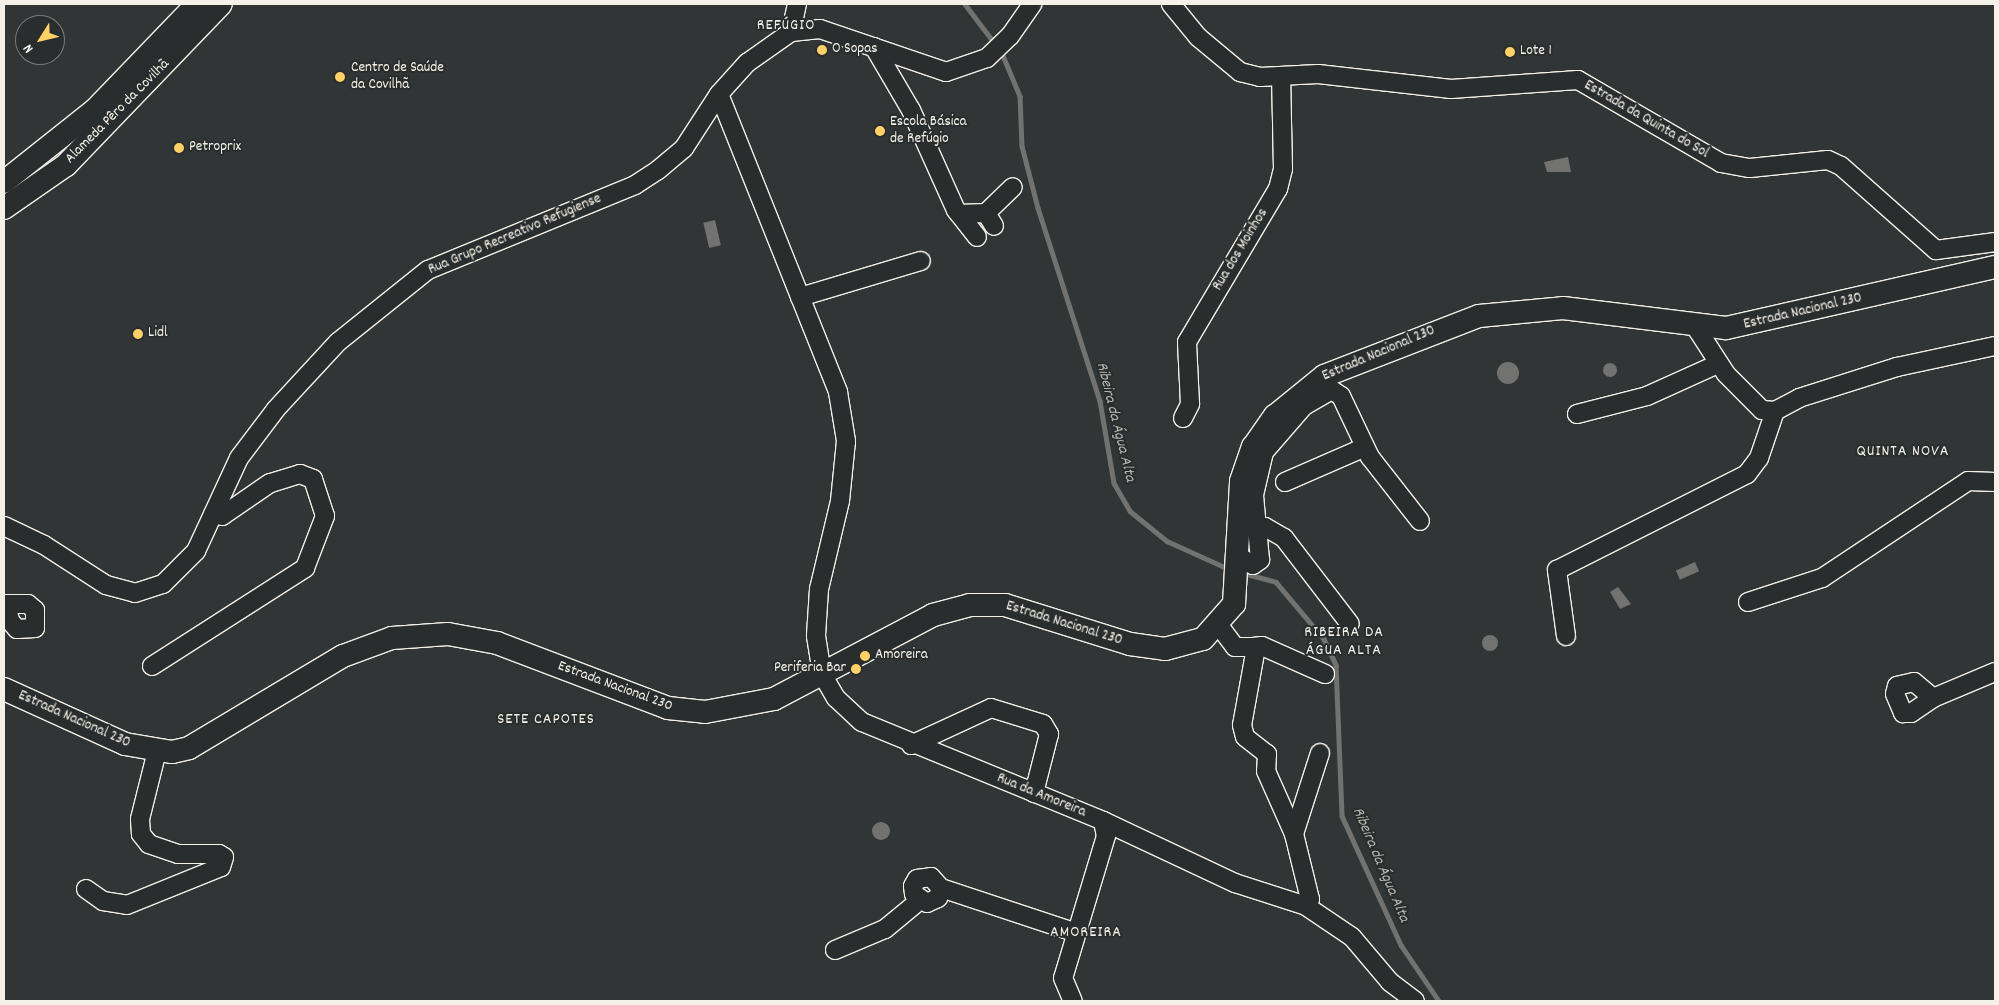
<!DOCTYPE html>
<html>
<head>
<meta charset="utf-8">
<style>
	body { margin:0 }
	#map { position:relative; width:1999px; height:1005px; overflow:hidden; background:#323535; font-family:Dekko,sans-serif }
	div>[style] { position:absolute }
	.water>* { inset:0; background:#727370; transform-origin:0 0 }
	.round { border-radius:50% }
	.stream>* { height:4.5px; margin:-2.25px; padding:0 2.25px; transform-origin:2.25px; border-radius:2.25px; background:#727370 }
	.roads { filter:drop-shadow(1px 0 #f4f1e8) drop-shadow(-1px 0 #f4f1e8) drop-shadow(0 1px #f4f1e8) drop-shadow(0 -1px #f4f1e8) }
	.minor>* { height:18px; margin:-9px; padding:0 9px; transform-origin:9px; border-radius:9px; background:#2a2d2e }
	.major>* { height:22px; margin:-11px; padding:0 11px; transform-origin:11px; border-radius:11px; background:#2a2d2e }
	.dots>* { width:14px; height:14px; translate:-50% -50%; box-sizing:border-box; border:2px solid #2a2d2e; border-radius:50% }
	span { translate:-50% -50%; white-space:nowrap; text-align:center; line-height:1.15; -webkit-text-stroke:4px #2a2d2e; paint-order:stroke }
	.poi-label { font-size:15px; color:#f4f1e8 }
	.left { translate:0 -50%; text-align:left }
	.right { translate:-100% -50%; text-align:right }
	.street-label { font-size:15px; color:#f4f1e8 }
	.neighbourhood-label { font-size:16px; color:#f4f1e8; letter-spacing:1px }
	.water-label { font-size:16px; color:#b3b2ac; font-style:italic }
	.frame { position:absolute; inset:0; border:5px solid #f4f1e8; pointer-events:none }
	.north { position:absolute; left:15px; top:15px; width:50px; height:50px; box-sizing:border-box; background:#2a2d2e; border:1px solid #7b7b78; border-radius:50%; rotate:234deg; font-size:14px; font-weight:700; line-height:20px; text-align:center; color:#f4f1e8 }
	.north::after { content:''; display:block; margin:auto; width:18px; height:22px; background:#ffd166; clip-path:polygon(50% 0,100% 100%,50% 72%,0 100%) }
</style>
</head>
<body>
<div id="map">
	<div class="water">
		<i style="clip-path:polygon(1568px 157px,1571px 172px,1547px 172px,1544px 162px)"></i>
		<i style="left:715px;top:220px;width:26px;height:12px;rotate:77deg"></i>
		<i class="round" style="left:1497px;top:362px;width:22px;height:22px"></i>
		<i class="round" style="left:1603px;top:363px;width:14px;height:14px"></i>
		<i style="left:1695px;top:562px;width:10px;height:21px;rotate:66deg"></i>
		<i style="clip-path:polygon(1618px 587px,1631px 604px,1620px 609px,1610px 592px)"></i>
		<i class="round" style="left:1482px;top:635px;width:16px;height:16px"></i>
		<i class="round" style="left:872px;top:822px;width:18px;height:18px"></i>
	</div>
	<div class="stream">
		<i style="left:965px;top:4px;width:51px;rotate:52.9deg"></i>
		<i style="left:1001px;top:51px;width:49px;rotate:67.1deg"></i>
		<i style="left:1020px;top:96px;width:50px;rotate:87.7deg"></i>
		<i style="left:1022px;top:146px;width:64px;rotate:75.5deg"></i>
		<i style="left:1038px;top:208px;width:203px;rotate:72.2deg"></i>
		<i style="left:1100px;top:401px;width:83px;rotate:80.3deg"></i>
		<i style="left:1114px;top:483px;width:32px;rotate:60deg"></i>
		<i style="left:1130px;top:511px;width:48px;rotate:39deg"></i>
		<i style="left:1167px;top:541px;width:68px;rotate:24.3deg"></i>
		<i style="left:1243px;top:573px;width:34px;rotate:15deg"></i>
		<i style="left:1276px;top:582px;width:75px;rotate:49.9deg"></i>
		<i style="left:1324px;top:639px;width:29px;rotate:65deg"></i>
		<i style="left:1336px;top:665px;width:151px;rotate:87.7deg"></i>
		<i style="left:1342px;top:816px;width:142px;rotate:65.4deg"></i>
		<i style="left:1401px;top:945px;width:68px;rotate:55.8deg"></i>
	</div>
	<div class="roads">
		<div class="minor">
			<i style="left:1171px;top:4px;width:43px;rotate:50.7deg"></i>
			<i style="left:1198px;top:37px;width:55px;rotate:39.8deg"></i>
			<i style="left:1240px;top:72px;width:21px;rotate:14deg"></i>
			<i style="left:1260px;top:77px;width:58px;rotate:-3deg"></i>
			<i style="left:1318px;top:74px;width:134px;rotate:6.4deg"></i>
			<i style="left:1451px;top:89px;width:127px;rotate:-4.1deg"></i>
			<i style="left:1578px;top:80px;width:165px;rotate:30.1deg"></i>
			<i style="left:1721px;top:163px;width:29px;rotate:10deg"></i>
			<i style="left:1750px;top:168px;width:78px;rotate:-5.9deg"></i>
			<i style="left:1828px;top:160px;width:14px;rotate:25deg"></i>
			<i style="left:1841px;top:166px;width:127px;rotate:41.5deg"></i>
			<i style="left:1936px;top:250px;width:60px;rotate:-7.7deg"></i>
			<i style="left:791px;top:32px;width:29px;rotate:-78deg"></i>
			<i style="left:874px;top:47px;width:73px;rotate:59.6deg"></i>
			<i style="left:911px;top:110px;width:110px;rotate:65.8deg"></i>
			<i style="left:956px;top:210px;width:34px;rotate:52deg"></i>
			<i style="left:719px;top:94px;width:321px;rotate:68.2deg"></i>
			<i style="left:838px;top:392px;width:50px;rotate:80.7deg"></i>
			<i style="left:846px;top:441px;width:60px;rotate:95.7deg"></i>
			<i style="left:840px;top:501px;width:90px;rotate:103.4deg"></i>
			<i style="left:819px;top:589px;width:47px;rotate:93.7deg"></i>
			<i style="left:816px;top:636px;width:38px;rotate:81deg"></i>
			<i style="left:822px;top:674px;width:28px;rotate:60deg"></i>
			<i style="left:836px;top:698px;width:35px;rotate:43deg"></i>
			<i style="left:862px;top:722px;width:261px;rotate:22.3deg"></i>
			<i style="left:1103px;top:821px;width:15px;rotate:79deg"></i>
			<i style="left:1106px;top:836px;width:148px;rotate:106.8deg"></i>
			<i style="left:1063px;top:978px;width:25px;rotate:67deg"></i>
			<i style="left:986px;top:213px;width:37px;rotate:-44deg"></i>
			<i style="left:959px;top:214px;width:27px;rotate:-2deg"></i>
			<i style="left:986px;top:213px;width:15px;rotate:58deg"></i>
			<i style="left:800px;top:297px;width:126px;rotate:-16.6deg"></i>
			<i style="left:1695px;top:326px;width:57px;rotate:57.1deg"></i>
			<i style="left:1726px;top:374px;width:51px;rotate:45deg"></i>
			<i style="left:1762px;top:410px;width:13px;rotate:4deg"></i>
			<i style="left:1775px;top:411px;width:27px;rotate:-28deg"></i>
			<i style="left:1799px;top:398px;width:103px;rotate:-17.6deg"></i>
			<i style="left:1897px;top:367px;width:100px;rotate:-12.1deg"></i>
			<i style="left:1577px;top:414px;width:72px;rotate:-14.4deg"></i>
			<i style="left:1647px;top:396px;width:78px;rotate:-24.3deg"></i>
			<i style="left:1183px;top:418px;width:16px;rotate:-63deg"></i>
			<i style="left:1190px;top:404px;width:62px;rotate:-92.8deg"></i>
			<i style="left:1187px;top:342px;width:178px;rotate:-59.3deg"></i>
			<i style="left:1278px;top:189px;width:21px;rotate:-76deg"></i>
			<i style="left:1283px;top:169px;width:93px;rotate:-91.2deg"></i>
			<i style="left:1285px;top:482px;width:87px;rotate:-23.6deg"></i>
			<i style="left:4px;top:526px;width:44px;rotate:25.4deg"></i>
			<i style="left:44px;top:545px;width:74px;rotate:32.8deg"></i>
			<i style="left:106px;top:585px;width:30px;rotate:15deg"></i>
			<i style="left:135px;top:593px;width:29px;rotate:-18deg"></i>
			<i style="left:163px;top:584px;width:47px;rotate:-45deg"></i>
			<i style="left:196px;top:551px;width:102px;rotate:-65.2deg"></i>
			<i style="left:239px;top:458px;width:61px;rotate:-52.9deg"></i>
			<i style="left:276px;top:409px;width:91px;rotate:-47.2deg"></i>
			<i style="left:338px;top:342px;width:115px;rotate:-38.7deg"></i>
			<i style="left:428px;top:270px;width:224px;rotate:-22.3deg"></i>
			<i style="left:635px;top:185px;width:27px;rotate:-33deg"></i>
			<i style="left:658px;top:170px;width:34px;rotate:-40deg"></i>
			<i style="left:684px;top:148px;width:64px;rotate:-57.1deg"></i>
			<i style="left:719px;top:94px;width:42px;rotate:-47.9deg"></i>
			<i style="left:747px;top:63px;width:54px;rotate:-35.2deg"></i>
			<i style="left:791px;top:32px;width:29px;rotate:-6deg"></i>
			<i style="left:820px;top:29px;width:133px;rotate:18.8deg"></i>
			<i style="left:946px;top:72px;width:43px;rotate:-18.9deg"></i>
			<i style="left:987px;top:58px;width:32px;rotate:-44deg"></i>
			<i style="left:1010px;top:36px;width:39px;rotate:-55deg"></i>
			<i style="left:1255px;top:528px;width:10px;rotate:-6deg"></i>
			<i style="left:1265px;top:527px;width:22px;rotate:30deg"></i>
			<i style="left:1284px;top:538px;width:108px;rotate:52.5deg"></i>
			<i style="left:1238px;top:556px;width:17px;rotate:31deg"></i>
			<i style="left:1253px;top:565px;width:9px;rotate:-36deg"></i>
			<i style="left:1260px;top:560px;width:65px;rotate:-95.3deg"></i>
			<i style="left:1254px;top:495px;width:44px;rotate:-76.9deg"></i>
			<i style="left:1264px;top:452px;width:61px;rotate:-49deg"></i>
			<i style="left:1304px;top:406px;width:32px;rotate:-30deg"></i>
			<i style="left:1332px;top:390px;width:11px;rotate:34deg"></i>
			<i style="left:1341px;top:396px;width:68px;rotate:64.6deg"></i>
			<i style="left:1370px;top:457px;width:81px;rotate:52deg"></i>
			<i style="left:1748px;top:602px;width:78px;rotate:-18deg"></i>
			<i style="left:1822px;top:578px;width:175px;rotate:-33.6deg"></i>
			<i style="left:1968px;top:481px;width:27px;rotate:2deg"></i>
			<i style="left:4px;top:604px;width:24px"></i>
			<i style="left:28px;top:604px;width:9px;rotate:41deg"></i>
			<i style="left:35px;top:610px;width:18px;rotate:90deg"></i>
			<i style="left:35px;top:628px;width:18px;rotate:177deg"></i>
			<i style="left:17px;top:629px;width:11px;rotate:-131deg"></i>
			<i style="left:10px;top:621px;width:16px;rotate:-101deg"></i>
			<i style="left:1217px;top:623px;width:30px;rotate:53deg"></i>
			<i style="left:1235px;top:647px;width:18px"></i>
			<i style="left:1253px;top:647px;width:6px;rotate:72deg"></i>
			<i style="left:1255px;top:653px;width:73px;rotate:100.2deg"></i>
			<i style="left:1242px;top:725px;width:12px;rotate:76deg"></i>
			<i style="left:1245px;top:737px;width:28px;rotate:38deg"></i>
			<i style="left:1267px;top:754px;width:17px;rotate:93deg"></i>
			<i style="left:1266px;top:771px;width:69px;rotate:66deg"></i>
			<i style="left:1294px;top:834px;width:67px;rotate:76.2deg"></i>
			<i style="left:1310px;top:899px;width:8px;rotate:120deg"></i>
			<i style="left:1566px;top:636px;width:67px;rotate:-97.8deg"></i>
			<i style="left:1557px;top:570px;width:213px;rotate:-26.8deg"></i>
			<i style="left:1747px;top:474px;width:20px;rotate:-53deg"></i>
			<i style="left:1759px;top:458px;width:50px;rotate:-71.2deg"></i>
			<i style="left:1253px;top:647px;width:9px;rotate:-6deg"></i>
			<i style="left:1262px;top:646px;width:69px;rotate:24deg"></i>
			<i style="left:152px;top:666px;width:182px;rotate:-32.6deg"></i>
			<i style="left:305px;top:568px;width:56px;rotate:-69deg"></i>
			<i style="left:325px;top:516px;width:39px;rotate:-108deg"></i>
			<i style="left:313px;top:479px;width:14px;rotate:-159deg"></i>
			<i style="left:300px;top:474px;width:31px;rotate:163deg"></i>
			<i style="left:270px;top:483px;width:58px;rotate:145.5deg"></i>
			<i style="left:222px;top:516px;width:9px;rotate:-162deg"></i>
			<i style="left:1933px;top:698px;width:25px;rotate:-140deg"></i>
			<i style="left:1914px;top:682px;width:17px;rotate:167deg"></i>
			<i style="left:1897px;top:686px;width:8px;rotate:104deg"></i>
			<i style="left:1895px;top:694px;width:21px;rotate:67deg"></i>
			<i style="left:1903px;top:713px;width:8px"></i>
			<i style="left:1911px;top:713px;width:27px;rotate:-34deg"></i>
			<i style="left:1933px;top:698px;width:67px;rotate:-22.8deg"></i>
			<i style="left:911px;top:745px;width:88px;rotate:-24.8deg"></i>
			<i style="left:991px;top:708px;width:54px;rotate:17.1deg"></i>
			<i style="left:1043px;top:724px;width:12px;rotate:59deg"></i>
			<i style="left:1049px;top:734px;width:61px;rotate:104.3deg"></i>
			<i style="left:1103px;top:821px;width:146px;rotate:25.2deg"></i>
			<i style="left:1235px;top:883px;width:75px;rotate:17.9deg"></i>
			<i style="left:1306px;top:906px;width:55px;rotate:34deg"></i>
			<i style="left:1352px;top:937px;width:59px;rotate:49.8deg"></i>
			<i style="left:1390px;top:982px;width:31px;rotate:37deg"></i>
			<i style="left:1294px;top:834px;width:85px;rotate:-72.2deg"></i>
			<i style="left:941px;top:888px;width:10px;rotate:107deg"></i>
			<i style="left:938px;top:898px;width:12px;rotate:156deg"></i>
			<i style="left:927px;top:903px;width:16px;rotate:-145deg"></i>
			<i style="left:914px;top:894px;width:8px;rotate:-97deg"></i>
			<i style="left:913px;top:886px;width:8px;rotate:-60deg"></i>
			<i style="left:917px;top:879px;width:14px;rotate:-8deg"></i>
			<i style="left:931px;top:877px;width:15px;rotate:48deg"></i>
			<i style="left:941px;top:888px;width:140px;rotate:18.3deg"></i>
			<i style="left:86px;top:889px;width:21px;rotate:35deg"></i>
			<i style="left:103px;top:901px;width:24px;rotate:9deg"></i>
			<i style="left:127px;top:905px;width:101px;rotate:-22deg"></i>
			<i style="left:221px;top:867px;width:10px;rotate:-73deg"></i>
			<i style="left:224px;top:857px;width:6px;rotate:-149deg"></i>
			<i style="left:219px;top:854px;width:41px;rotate:180deg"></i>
			<i style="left:178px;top:854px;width:31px;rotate:-161deg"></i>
			<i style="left:149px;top:844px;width:13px;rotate:-129deg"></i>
			<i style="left:141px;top:834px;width:15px;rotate:-94deg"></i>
			<i style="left:140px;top:819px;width:70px;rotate:-76deg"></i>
			<i style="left:835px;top:950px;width:54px;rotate:-22.8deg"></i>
			<i style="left:885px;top:929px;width:45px;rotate:-39.6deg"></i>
		</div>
		<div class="major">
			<i style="left:4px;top:182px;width:116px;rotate:-38.4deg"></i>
			<i style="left:95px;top:110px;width:147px;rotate:-46.1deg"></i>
			<i style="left:4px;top:208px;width:75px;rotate:-34.7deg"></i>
			<i style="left:66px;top:165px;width:223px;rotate:-46.1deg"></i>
			<i style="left:4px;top:689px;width:133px;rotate:24.4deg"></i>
			<i style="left:125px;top:744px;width:48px;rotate:9.7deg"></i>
			<i style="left:172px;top:752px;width:17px;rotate:-13deg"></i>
			<i style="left:189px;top:748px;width:179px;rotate:-30.9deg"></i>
			<i style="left:343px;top:656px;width:52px;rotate:-20.2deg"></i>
			<i style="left:392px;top:638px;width:56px;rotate:-4.1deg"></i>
			<i style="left:448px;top:634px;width:50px;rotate:10.4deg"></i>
			<i style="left:497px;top:643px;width:183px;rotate:20.8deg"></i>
			<i style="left:668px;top:708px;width:37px;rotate:6deg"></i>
			<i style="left:705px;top:712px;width:70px;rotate:-10.7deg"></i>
			<i style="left:774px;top:699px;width:180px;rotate:-27.8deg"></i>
			<i style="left:933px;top:615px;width:38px;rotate:-15deg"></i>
			<i style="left:970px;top:605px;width:35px"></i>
			<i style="left:1005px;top:605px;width:131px;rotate:17.3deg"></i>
			<i style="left:1130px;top:644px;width:35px;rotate:8deg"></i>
			<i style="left:1165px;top:649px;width:39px;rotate:-15deg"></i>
			<i style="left:1203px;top:639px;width:47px;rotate:-48.5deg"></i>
			<i style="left:1234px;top:604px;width:123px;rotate:-86.7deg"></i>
			<i style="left:1241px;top:481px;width:36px;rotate:-71deg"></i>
			<i style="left:1253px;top:447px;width:38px;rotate:-55deg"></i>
			<i style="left:1275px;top:416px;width:63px;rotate:-39.2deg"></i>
			<i style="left:1324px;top:376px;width:166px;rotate:-21.2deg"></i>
			<i style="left:1479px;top:316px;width:84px;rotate:-5.4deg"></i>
			<i style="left:1563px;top:308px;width:164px;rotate:7deg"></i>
			<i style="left:1726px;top:328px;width:276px;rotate:-12.8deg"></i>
		</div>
	</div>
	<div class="dots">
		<i style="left:822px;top:50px;background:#ffd166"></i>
		<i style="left:1510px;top:52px;background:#ffd166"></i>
		<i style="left:340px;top:77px;background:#ffd166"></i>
		<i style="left:880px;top:131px;background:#ffd166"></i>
		<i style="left:179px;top:148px;background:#ffd166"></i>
		<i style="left:138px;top:334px;background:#ffd166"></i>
		<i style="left:865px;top:656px;background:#ffd166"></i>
		<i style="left:856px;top:669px;background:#ffd166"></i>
	</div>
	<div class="poi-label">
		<span class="left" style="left:832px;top:50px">O Sopas</span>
		<span class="left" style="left:1520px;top:52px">Lote 1</span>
		<span class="left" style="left:351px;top:77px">Centro de Saúde<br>da Covilhã</span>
		<span class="left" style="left:890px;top:131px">Escola Básica<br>de Refúgio</span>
		<span class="left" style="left:189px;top:148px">Petroprix</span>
		<span class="left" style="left:148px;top:334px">Lidl</span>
		<span class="left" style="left:875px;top:656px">Amoreira</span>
		<span class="right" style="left:846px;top:669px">Periferia Bar</span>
	</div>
	<div class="street-label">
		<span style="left:118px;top:112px;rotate:-45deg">Alameda Pêro da Covilhã</span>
		<span style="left:1646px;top:120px;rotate:30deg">Estrada da Quinta do Sol</span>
		<span style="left:515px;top:235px;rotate:-23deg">Rua Grupo Recreativo Refugiense</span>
		<span style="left:1241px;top:250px;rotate:-59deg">Rua dos Moinhos</span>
		<span style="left:1803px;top:312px;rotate:-13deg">Estrada Nacional 230</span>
		<span style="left:1379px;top:354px;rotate:-23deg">Estrada Nacional 230</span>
		<span style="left:1064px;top:624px;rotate:17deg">Estrada Nacional 230</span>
		<span style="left:615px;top:687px;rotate:20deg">Estrada Nacional 230</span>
		<span style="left:74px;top:720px;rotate:24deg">Estrada Nacional 230</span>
		<span style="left:1041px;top:796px;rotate:22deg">Rua da Amoreira</span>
	</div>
	<div class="neighbourhood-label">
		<span style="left:786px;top:26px">REFÚGIO</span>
		<span style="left:1903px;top:452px">QUINTA NOVA</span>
		<span style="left:1344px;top:642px">RIBEIRA DA<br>ÁGUA ALTA</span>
		<span style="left:546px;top:720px">SETE CAPOTES</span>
		<span style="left:1086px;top:933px">AMOREIRA</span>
	</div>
	<div class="water-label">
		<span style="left:1115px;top:422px;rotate:76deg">Ribeira da Água Alta</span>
		<span style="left:1380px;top:865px;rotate:67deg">Ribeira da Água Alta</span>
	</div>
	<div class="frame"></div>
	<div class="north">N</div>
</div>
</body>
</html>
